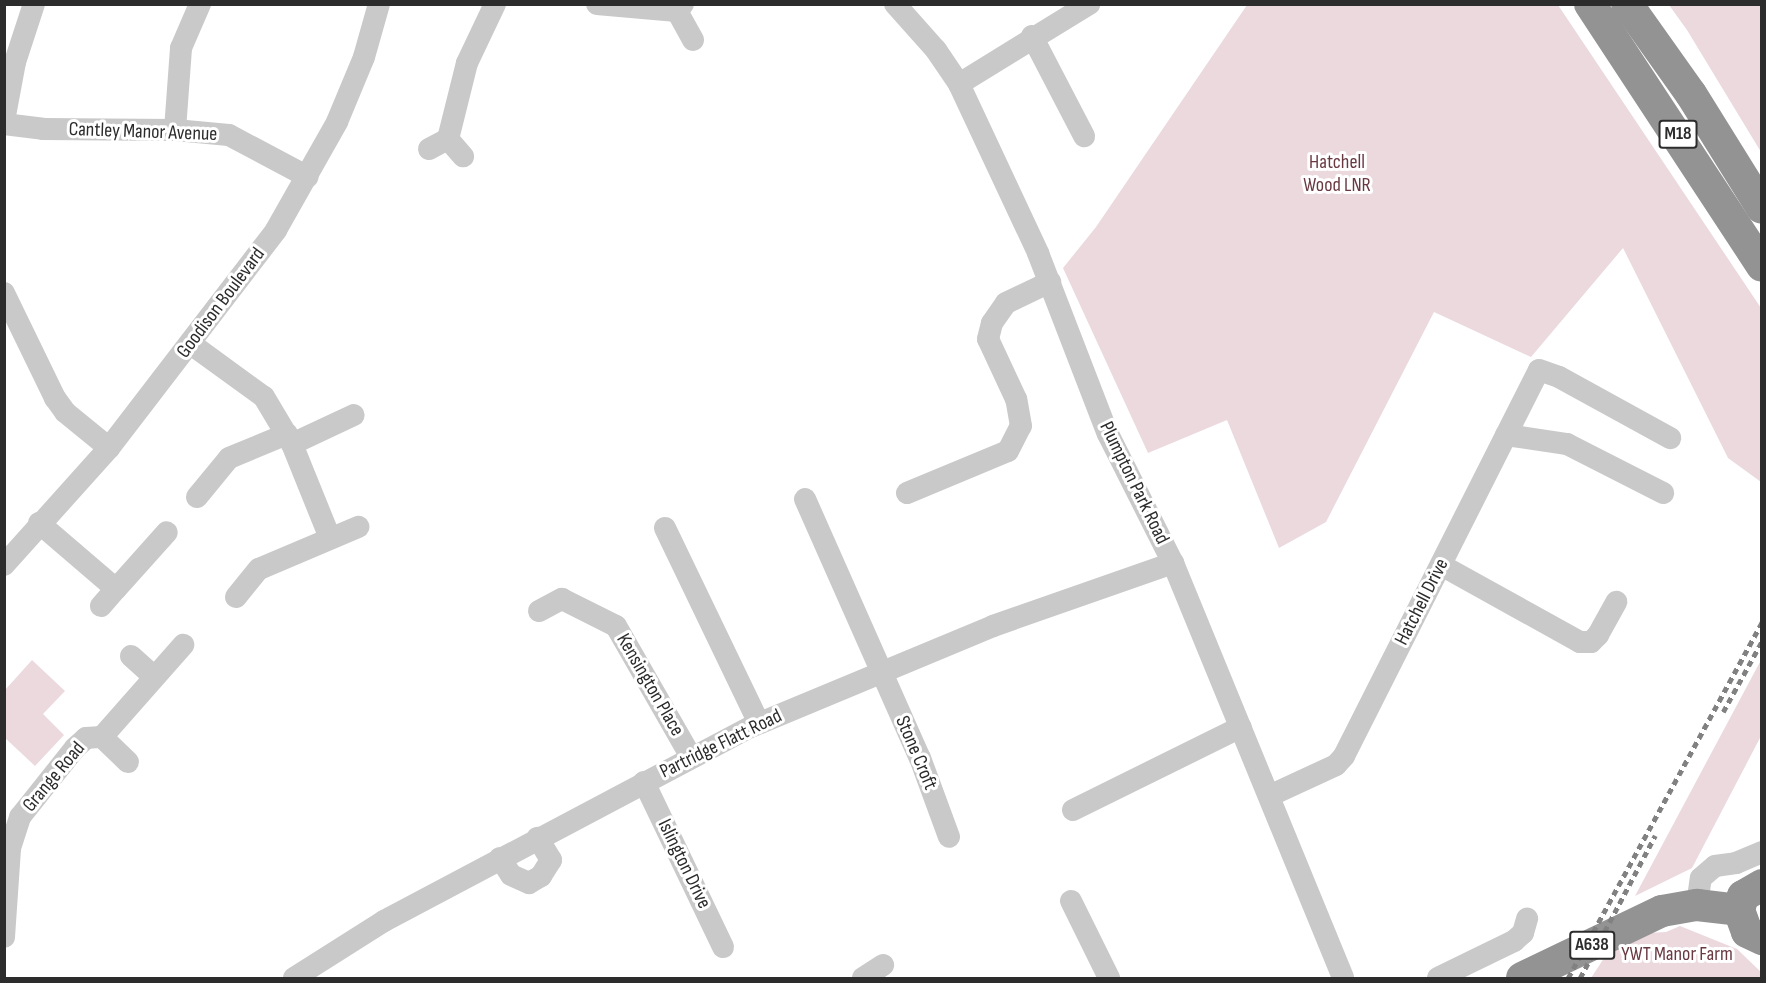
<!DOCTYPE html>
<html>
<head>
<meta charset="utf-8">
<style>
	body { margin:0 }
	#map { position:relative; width:1766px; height:983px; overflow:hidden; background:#fff; font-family:"Sofia Sans Condensed",sans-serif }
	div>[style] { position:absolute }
	.green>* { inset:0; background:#ebd9de }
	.minor>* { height:22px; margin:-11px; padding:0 11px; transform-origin:11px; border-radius:11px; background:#c9c9c9 }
	.highway>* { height:32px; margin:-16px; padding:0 16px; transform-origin:16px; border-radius:16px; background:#939393 }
	.rail>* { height:4.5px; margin-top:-2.25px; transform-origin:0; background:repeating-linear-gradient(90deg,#818181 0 6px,transparent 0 10.5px) }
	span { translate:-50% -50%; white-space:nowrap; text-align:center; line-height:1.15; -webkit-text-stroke:6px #fff; paint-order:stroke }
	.shield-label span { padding:2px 4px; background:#fff; border:2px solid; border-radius:4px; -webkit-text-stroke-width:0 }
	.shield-label { font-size:18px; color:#2c2c2c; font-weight:700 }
	.street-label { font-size:20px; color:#2c2c2c }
	.park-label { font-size:20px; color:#693942 }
	.frame { position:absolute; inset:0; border:6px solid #2c2c2c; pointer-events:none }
</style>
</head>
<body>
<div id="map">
	<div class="green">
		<i style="clip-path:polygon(1247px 5px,1558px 5px,1761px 308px,1761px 482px,1728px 458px,1623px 248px,1531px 357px,1434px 312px,1326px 522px,1279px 548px,1227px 420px,1148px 453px,1063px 268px,1096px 227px)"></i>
		<i style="clip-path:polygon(1669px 5px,1761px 5px,1761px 152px,1687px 30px)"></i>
		<i style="clip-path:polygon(32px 660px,65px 691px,43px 714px,64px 735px,35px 766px,4px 737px,5px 690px)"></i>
		<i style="clip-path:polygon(1761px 660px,1761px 736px,1692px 868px,1635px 896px)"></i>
		<i style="clip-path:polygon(1680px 926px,1737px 949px,1762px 973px,1761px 978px,1591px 978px,1608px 952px,1633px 934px,1666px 932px)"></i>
	</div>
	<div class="minor">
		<i style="left:597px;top:4px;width:80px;rotate:5deg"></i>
		<i style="left:683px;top:4px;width:9px;rotate:131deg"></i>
		<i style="left:677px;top:11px;width:33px;rotate:61deg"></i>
		<i style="left:895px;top:4px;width:62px;rotate:48.3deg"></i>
		<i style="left:936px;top:50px;width:41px;rotate:55.9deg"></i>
		<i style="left:959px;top:84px;width:187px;rotate:64.9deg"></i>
		<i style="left:1038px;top:253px;width:194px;rotate:68.9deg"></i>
		<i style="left:1108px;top:434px;width:144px;rotate:63.3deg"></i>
		<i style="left:1173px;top:563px;width:448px;rotate:67.7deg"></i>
		<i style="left:1032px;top:36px;width:113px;rotate:62.5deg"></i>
		<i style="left:959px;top:84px;width:153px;rotate:-31.6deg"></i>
		<i style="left:4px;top:121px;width:60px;rotate:-79.4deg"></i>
		<i style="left:15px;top:62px;width:61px;rotate:-71.9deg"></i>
		<i style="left:4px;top:124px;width:39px;rotate:7deg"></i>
		<i style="left:43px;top:129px;width:132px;rotate:0.4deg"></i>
		<i style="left:175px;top:130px;width:54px;rotate:5.3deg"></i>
		<i style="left:229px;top:135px;width:89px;rotate:28deg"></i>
		<i style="left:175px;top:130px;width:82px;rotate:-85.8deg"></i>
		<i style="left:181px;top:48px;width:48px;rotate:-66.6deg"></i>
		<i style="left:448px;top:139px;width:78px;rotate:-76deg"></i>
		<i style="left:467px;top:63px;width:65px;rotate:-64.6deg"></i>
		<i style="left:429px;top:149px;width:21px;rotate:-28deg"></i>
		<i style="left:448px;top:139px;width:23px;rotate:49deg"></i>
		<i style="left:4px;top:293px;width:117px;rotate:64.1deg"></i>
		<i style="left:55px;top:398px;width:17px;rotate:54deg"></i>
		<i style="left:65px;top:412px;width:57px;rotate:39.3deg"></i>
		<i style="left:191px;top:344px;width:90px;rotate:36deg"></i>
		<i style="left:264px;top:397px;width:55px;rotate:59.2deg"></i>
		<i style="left:292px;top:444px;width:101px;rotate:68deg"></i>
		<i style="left:1506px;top:435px;width:62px;rotate:8.4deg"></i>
		<i style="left:1567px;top:444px;width:108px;rotate:27deg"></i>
		<i style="left:292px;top:444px;width:68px;rotate:-25.1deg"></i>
		<i style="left:907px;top:493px;width:109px;rotate:-22.6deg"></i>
		<i style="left:1008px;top:451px;width:28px;rotate:-63deg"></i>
		<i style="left:1021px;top:426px;width:27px;rotate:-100deg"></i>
		<i style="left:1016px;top:399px;width:66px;rotate:-115deg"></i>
		<i style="left:988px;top:339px;width:16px;rotate:-76deg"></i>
		<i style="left:992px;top:323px;width:24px;rotate:-55deg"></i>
		<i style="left:1006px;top:303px;width:49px;rotate:-25.5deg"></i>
		<i style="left:197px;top:497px;width:50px;rotate:-50.6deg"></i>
		<i style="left:229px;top:458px;width:63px;rotate:-22.5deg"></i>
		<i style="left:805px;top:499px;width:283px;rotate:66.1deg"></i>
		<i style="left:920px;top:758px;width:84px;rotate:69.8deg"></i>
		<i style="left:39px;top:523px;width:101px;rotate:40.6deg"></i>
		<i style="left:116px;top:589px;width:76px;rotate:-48.2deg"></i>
		<i style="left:665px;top:528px;width:216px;rotate:64.3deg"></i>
		<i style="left:4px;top:565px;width:157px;rotate:-48.1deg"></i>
		<i style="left:109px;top:448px;width:275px;rotate:-52.5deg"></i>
		<i style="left:276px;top:230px;width:124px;rotate:-60.5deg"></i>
		<i style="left:337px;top:122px;width:70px;rotate:-67.4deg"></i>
		<i style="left:364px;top:57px;width:55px;rotate:-74.2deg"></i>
		<i style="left:1441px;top:565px;width:159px;rotate:29deg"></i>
		<i style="left:1580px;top:642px;width:11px"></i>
		<i style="left:1591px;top:642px;width:10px;rotate:-45deg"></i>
		<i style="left:1598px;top:635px;width:38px;rotate:-61deg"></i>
		<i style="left:236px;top:597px;width:36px;rotate:-51deg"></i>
		<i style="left:259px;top:569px;width:108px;rotate:-23deg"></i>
		<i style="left:101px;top:606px;width:23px;rotate:-49deg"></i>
		<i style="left:539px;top:611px;width:26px;rotate:-28deg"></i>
		<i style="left:562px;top:599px;width:60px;rotate:26.6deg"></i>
		<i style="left:616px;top:626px;width:151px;rotate:60.2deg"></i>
		<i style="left:131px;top:656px;width:31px;rotate:42deg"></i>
		<i style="left:102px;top:737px;width:36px;rotate:44deg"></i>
		<i style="left:644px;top:782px;width:183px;rotate:64.4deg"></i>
		<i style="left:1269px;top:796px;width:74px;rotate:-24.8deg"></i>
		<i style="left:1336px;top:765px;width:12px;rotate:-48deg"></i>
		<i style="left:1344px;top:756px;width:432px;rotate:-63.2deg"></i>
		<i style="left:1539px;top:370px;width:21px;rotate:19deg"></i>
		<i style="left:1559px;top:377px;width:127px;rotate:28.8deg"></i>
		<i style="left:1073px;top:810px;width:187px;rotate:-26.3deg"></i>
		<i style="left:500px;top:858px;width:20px;rotate:57deg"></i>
		<i style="left:511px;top:875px;width:20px;rotate:24deg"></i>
		<i style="left:529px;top:883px;width:14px;rotate:-30deg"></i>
		<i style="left:541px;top:876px;width:19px;rotate:-58deg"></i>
		<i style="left:551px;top:860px;width:26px;rotate:-121deg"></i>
		<i style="left:1071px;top:901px;width:86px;rotate:63.7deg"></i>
		<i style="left:1697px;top:905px;width:27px;rotate:-82deg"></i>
		<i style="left:1701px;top:878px;width:18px;rotate:-41deg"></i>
		<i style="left:1715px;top:866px;width:21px;rotate:-8deg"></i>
		<i style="left:1736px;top:863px;width:28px;rotate:-23deg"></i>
		<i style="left:4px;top:937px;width:89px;rotate:-86.1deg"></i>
		<i style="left:10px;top:848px;width:33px;rotate:-72deg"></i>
		<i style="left:20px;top:817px;width:88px;rotate:-51.4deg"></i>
		<i style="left:75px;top:748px;width:15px;rotate:-42deg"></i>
		<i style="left:86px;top:738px;width:16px;rotate:-4deg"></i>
		<i style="left:102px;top:737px;width:123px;rotate:-48.6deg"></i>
		<i style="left:294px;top:978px;width:107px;rotate:-32.3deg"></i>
		<i style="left:384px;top:921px;width:417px;rotate:-27.9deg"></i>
		<i style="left:753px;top:726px;width:260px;rotate:-22.6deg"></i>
		<i style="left:993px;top:626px;width:191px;rotate:-19.3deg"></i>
		<i style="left:863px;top:978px;width:24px;rotate:-33deg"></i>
		<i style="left:1438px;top:978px;width:85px;rotate:-26deg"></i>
		<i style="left:1514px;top:941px;width:12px;rotate:-42deg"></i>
		<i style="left:1523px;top:933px;width:15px;rotate:-74deg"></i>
	</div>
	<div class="highway">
		<i style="left:1590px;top:4px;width:313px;rotate:56.7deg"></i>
		<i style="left:1627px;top:4px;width:110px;rotate:54.6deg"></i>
		<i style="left:1691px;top:94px;width:134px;rotate:58.1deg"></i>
		<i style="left:1762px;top:885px;width:22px;rotate:150deg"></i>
		<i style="left:1743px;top:896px;width:15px;rotate:106deg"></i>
		<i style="left:1739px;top:910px;width:23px;rotate:70deg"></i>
		<i style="left:1747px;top:932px;width:17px;rotate:25deg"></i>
		<i style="left:1522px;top:978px;width:155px;rotate:-25.6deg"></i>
		<i style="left:1662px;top:911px;width:36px;rotate:-10deg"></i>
		<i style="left:1697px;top:905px;width:42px;rotate:6.8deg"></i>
	</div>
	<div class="rail">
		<i style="left:1723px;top:712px;width:81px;rotate:-61.2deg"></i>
		<i style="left:1568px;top:978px;width:405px;rotate:-61.4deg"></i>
		<i style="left:1580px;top:978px;width:161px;rotate:-62.2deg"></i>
	</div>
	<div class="shield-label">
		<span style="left:1678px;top:134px">M18</span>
		<span style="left:1592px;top:945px">A638</span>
	</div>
	<div class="street-label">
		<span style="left:143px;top:132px;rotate:2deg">Cantley Manor Avenue</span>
		<span style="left:221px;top:303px;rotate:-53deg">Goodison Boulevard</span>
		<span style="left:1134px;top:483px;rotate:64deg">Plumpton Park Road</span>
		<span style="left:1422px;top:602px;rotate:-63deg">Hatchell Drive</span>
		<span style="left:650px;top:685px;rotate:60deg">Kensington Place</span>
		<span style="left:721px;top:744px;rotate:-26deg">Partridge Flatt Road</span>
		<span style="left:916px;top:753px;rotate:67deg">Stone Croft</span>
		<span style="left:54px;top:777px;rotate:-50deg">Grange Road</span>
		<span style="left:684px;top:864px;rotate:64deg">Islington Drive</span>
	</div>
	<div class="park-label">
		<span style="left:1337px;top:174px">Hatchell<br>Wood LNR</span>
		<span style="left:1677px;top:954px">YWT Manor Farm</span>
	</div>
	<div class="frame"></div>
</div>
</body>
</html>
